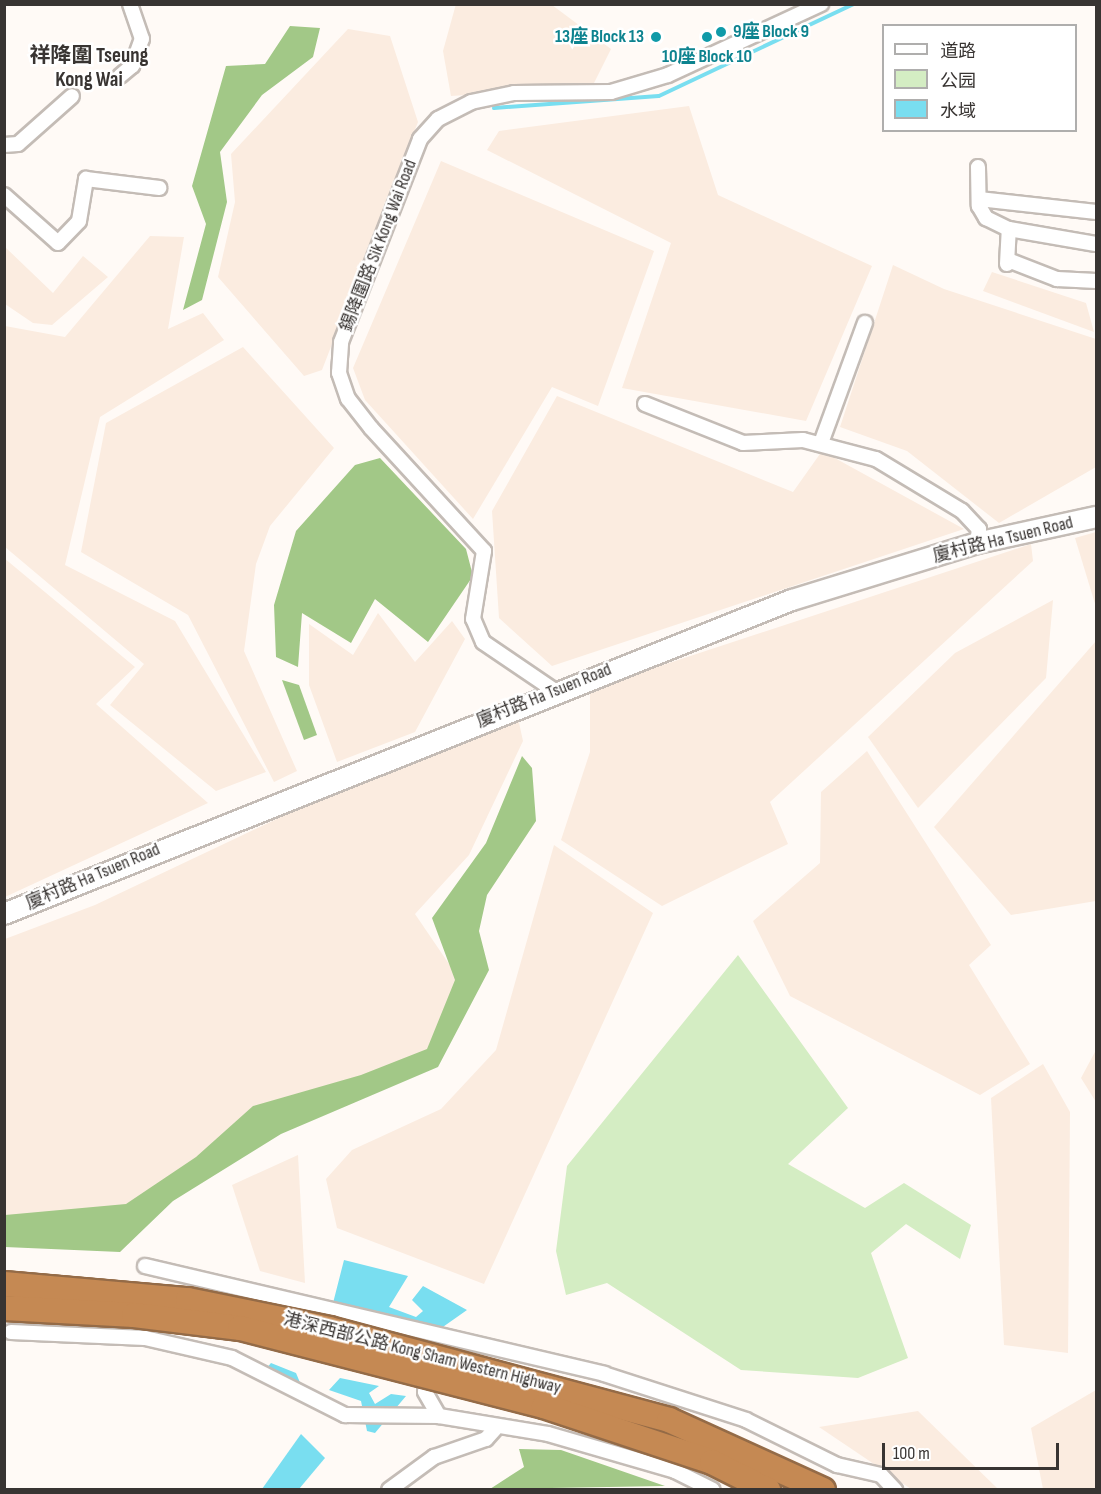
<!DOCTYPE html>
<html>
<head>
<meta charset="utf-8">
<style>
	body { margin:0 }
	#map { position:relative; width:1101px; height:1494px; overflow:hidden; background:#fffaf6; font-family:"Sofia Sans Condensed","Noto Sans SC",sans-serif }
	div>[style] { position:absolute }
	.built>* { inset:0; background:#fbece0 }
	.green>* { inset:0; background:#d4edc3 }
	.forest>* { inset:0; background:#a2c887 }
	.water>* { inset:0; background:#79def0 }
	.stream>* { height:4px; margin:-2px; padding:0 2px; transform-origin:2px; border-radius:2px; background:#79def0 }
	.roads { filter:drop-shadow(2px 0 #c4bcb6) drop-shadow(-2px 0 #c4bcb6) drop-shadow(0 2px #c4bcb6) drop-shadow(0 -2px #c4bcb6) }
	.street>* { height:14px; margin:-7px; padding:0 7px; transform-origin:7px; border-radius:7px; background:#fff }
	.secondary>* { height:20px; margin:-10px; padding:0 10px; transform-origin:10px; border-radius:10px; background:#fff }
	.bridges { filter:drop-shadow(2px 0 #946b47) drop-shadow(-2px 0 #946b47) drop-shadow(0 2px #946b47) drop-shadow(0 -2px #946b47) }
	.highway-bridge>* { height:24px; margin:-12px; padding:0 12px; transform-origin:12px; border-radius:12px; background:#c58953 }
	.dots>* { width:16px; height:16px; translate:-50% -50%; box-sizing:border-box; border:3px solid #fff; border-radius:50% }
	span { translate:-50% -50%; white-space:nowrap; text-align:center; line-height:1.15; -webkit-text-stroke:5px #fff; paint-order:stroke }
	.culture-label { font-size:18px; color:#0d838f; font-weight:700 }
	.left { translate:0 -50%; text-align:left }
	.right { translate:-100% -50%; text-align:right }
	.street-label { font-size:18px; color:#383432 }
	.quarter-label { font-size:21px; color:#383432; font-weight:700 }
	.frame { position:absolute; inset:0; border:6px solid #383432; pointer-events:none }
	.legend { position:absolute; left:882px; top:24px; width:195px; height:108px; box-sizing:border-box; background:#fff; border:2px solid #afaead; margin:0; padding:8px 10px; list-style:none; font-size:18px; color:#383432 }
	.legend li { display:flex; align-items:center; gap:12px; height:30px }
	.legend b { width:30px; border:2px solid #afaead }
	.scale { position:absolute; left:882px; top:1443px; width:177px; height:27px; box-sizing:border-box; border:3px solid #383432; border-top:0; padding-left:8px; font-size:18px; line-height:21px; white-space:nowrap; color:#383432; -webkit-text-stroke:4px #fff; paint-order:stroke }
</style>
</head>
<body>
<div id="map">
	<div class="built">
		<i style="clip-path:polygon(456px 4px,552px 5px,611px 49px,592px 87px,451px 96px,443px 51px)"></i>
		<i style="clip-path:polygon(348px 29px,390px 36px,418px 122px,322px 370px,304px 376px,218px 277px,235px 202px,231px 154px)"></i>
		<i style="clip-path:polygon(689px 106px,718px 195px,872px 266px,806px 421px,622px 388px,671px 243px,487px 150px,499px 131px)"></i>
		<i style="clip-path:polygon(441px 161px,654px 251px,598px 406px,552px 387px,473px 519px,365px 400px,353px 368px)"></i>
		<i style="clip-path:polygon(150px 236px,184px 237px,168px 329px,203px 313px,224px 340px,100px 417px,65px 565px,175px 621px,266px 772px,216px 791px,110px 705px,144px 664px,5px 547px,5px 326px,65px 337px)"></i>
		<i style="clip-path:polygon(4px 246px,53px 293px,83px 256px,108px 277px,52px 325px,33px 323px,5px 304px)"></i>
		<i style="clip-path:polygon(893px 265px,944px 289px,1096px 339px,1096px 467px,999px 523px,907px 451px,840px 427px)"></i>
		<i style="clip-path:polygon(992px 272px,1086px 303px,1094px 332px,983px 291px)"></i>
		<i style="clip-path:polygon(243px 347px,334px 448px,270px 526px,256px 564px,244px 651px,297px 771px,274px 782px,188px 615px,81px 552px,106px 423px)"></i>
		<i style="clip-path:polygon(557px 396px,793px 492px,822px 451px,964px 529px,552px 666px,499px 618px,492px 511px)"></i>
		<i style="clip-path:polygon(1096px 532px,1096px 607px,1075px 538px)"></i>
		<i style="clip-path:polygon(1031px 544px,1033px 561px,770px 802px,788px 844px,662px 906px,561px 840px,590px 752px,590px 689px)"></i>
		<i style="clip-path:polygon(4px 558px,135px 667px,96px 704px,208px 803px,5px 897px)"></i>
		<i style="clip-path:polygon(1053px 600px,1046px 678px,918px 808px,868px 737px,955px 653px)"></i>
		<i style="clip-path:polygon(378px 613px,415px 662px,452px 621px,465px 639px,415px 732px,337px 762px,309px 685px,309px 624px,353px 655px)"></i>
		<i style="clip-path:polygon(1096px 641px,1096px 901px,1011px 915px,934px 827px)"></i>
		<i style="clip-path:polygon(518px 718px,523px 741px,469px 855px,415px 914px,464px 986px,424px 1063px,292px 1122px,121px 1216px,5px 1226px,5px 939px,95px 905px,304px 806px)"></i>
		<i style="clip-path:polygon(867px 751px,991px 945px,969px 965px,1030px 1064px,980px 1095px,790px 996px,753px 921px,820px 863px,821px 792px)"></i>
		<i style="clip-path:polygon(554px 845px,653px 913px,484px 1284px,337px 1228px,326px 1179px,352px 1150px,441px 1109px,496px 1050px)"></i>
		<i style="clip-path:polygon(1096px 1050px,1096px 1102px,1081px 1078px)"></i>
		<i style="clip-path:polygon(1043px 1064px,1070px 1112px,1068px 1353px,1004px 1345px,991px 1098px)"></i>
		<i style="clip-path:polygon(298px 1155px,305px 1283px,260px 1271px,232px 1185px)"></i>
		<i style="clip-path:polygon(1096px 1390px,1096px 1489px,1043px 1489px,1031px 1428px)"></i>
		<i style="clip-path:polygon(918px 1411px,998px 1489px,911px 1489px,819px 1427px)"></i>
	</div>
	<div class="green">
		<i style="clip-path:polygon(738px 955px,848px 1108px,788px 1164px,865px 1208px,904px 1183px,971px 1225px,960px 1259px,906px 1224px,871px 1253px,908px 1358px,858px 1378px,741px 1370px,607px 1283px,566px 1295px,556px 1251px,567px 1166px)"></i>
	</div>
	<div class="forest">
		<i style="clip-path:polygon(290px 26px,320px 28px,313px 57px,262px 95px,220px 152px,227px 202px,202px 300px,183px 310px,206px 224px,192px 186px,226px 66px,265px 64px)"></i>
		<i style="clip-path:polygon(380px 458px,466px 549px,473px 576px,428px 642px,375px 599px,351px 643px,302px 613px,298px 667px,276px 657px,274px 605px,296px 531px,355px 465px)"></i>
		<i style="clip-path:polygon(282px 680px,299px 685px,317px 735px,304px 740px)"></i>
		<i style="clip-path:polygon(522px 756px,532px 768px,536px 821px,487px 895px,479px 931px,489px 970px,438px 1067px,281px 1134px,173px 1201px,120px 1252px,5px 1247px,5px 1215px,126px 1204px,196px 1157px,253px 1106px,361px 1075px,427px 1049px,455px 980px,432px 918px,486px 843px)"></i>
		<i style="clip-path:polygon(519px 1449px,561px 1450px,665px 1486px,490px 1489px,524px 1467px)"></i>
	</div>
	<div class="water">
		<i style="clip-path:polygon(344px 1260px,408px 1276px,389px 1307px,416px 1317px,423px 1311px,412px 1300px,423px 1286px,467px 1310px,440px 1329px,332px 1307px)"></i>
		<i style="clip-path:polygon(271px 1363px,296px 1373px,301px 1385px,285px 1393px,266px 1383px,265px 1370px)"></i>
		<i style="clip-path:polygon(340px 1378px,379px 1386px,369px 1393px,375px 1404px,391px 1394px,406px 1396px,375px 1433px,367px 1431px,361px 1401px,329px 1390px)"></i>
		<i style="clip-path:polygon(301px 1434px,325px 1458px,299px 1489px,262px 1489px)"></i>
	</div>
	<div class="stream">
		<i style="left:494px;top:108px;width:165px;rotate:-4.2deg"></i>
		<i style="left:659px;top:96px;width:216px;rotate:-25.3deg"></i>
	</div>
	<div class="roads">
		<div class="street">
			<i style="left:120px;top:76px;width:16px;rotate:-40deg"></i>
			<i style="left:132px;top:66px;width:29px;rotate:-70deg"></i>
			<i style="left:142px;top:39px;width:37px;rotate:-109deg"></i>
			<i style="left:4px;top:145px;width:14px;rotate:-4deg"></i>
			<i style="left:18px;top:144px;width:72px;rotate:-41.6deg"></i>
			<i style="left:978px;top:167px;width:39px;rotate:89deg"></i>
			<i style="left:979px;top:206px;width:14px;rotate:60deg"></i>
			<i style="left:986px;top:218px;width:25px;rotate:26deg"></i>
			<i style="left:1009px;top:229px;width:88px;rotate:9.8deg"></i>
			<i style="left:4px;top:195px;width:72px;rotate:41.6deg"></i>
			<i style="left:58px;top:243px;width:30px;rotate:-46deg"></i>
			<i style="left:79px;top:221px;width:43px;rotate:-80.5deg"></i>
			<i style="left:86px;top:179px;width:74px;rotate:7deg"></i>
			<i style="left:979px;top:199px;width:118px;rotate:6.3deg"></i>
			<i style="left:1008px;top:260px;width:53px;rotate:21.2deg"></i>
			<i style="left:1057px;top:279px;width:39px;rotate:3deg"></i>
			<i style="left:1007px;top:264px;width:35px;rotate:-87deg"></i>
			<i style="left:645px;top:404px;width:105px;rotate:21.7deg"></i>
			<i style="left:743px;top:443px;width:60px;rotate:-2.9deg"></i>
			<i style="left:803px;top:440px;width:75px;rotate:14.6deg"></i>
			<i style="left:876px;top:459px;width:100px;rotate:31.2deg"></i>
			<i style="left:962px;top:511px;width:25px;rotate:47deg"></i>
			<i style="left:979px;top:529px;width:14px;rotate:98deg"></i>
			<i style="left:821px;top:443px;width:128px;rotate:-69.9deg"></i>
			<i style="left:555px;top:691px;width:87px;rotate:-145.8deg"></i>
			<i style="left:483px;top:642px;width:25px;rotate:-113deg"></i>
			<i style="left:473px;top:619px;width:69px;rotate:-80.8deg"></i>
			<i style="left:484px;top:551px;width:167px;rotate:-132.6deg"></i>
			<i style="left:371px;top:428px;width:37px;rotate:-128deg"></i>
			<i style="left:348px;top:399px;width:28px;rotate:-109deg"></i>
			<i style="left:339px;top:373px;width:31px;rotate:-86deg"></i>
			<i style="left:341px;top:342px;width:218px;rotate:-68.7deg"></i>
			<i style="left:420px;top:139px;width:27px;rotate:-48deg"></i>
			<i style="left:438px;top:119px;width:37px;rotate:-27deg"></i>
			<i style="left:471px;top:102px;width:44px;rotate:-11.8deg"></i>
			<i style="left:514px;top:93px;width:97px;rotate:-0.6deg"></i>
			<i style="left:611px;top:92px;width:59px;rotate:-16.6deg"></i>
			<i style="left:668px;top:75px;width:169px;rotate:-24.9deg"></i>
			<i style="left:145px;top:1266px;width:472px;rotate:13.2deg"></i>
			<i style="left:604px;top:1374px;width:149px;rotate:17.9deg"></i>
			<i style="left:746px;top:1420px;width:102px;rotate:26.3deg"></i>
			<i style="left:837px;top:1465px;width:45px;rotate:12.8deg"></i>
			<i style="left:881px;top:1475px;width:21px;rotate:47deg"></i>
			<i style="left:11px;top:1332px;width:134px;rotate:2.6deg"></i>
			<i style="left:145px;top:1338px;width:89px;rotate:12.9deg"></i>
			<i style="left:232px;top:1358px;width:127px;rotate:26.8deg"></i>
			<i style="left:345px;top:1415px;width:94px;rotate:0.6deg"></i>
			<i style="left:439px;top:1416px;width:110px;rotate:9.4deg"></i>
			<i style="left:548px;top:1434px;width:132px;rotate:16.2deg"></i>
			<i style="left:675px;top:1471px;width:42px;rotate:26.6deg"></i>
			<i style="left:429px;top:1371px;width:21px;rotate:101deg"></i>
			<i style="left:425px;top:1392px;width:28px;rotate:60deg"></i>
			<i style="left:389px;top:1490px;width:56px;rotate:-36.3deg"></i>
			<i style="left:434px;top:1457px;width:55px;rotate:-19.1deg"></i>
			<i style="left:486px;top:1439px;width:13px;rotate:-48deg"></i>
		</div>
		<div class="secondary">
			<i style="left:4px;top:914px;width:848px;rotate:-21.73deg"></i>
			<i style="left:792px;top:600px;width:194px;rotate:-17.1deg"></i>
			<i style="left:977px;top:543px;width:122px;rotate:-12.3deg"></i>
		</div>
	</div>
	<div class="bridges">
		<div class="highway-bridge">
			<i style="left:4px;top:1284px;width:185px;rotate:5deg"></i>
			<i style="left:188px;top:1300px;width:145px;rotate:11.5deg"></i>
			<i style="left:330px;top:1329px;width:351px;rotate:15deg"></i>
			<i style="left:669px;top:1420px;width:169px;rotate:24.4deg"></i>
			<i style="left:4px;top:1308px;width:130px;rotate:3.1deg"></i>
			<i style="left:134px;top:1315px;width:107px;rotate:7deg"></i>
			<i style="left:240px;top:1328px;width:314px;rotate:14.4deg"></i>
			<i style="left:544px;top:1406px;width:177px;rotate:18.4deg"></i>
			<i style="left:712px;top:1462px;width:63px;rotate:26.6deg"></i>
		</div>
	</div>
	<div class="dots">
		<i style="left:721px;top:32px;background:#0f9aa8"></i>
		<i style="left:656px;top:37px;background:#0f9aa8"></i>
		<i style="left:707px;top:37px;background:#0f9aa8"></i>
	</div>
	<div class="culture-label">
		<span class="left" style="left:733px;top:32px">9座 Block 9</span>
		<span class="right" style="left:644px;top:37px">13座 Block 13</span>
		<span style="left:707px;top:57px">10座 Block 10</span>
	</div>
	<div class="street-label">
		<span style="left:379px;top:246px;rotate:-69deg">錫降圍路 Sik Kong Wai Road</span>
		<span style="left:1003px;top:540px;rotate:-14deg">廈村路 Ha Tsuen Road</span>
		<span style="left:544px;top:696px;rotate:-22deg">廈村路 Ha Tsuen Road</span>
		<span style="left:93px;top:877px;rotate:-23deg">廈村路 Ha Tsuen Road</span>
		<span style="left:422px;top:1354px;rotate:14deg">港深西部公路 Kong Sham Western Highway</span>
	</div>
	<div class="quarter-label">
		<span style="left:89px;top:68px">祥降圍 Tseung<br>Kong Wai</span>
	</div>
	<div class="frame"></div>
	<ul class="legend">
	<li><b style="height:8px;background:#fff"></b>道路</li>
	<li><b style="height:16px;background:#d4edc3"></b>公园</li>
	<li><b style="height:16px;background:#79def0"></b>水域</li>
	</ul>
	<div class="scale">100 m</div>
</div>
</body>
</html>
